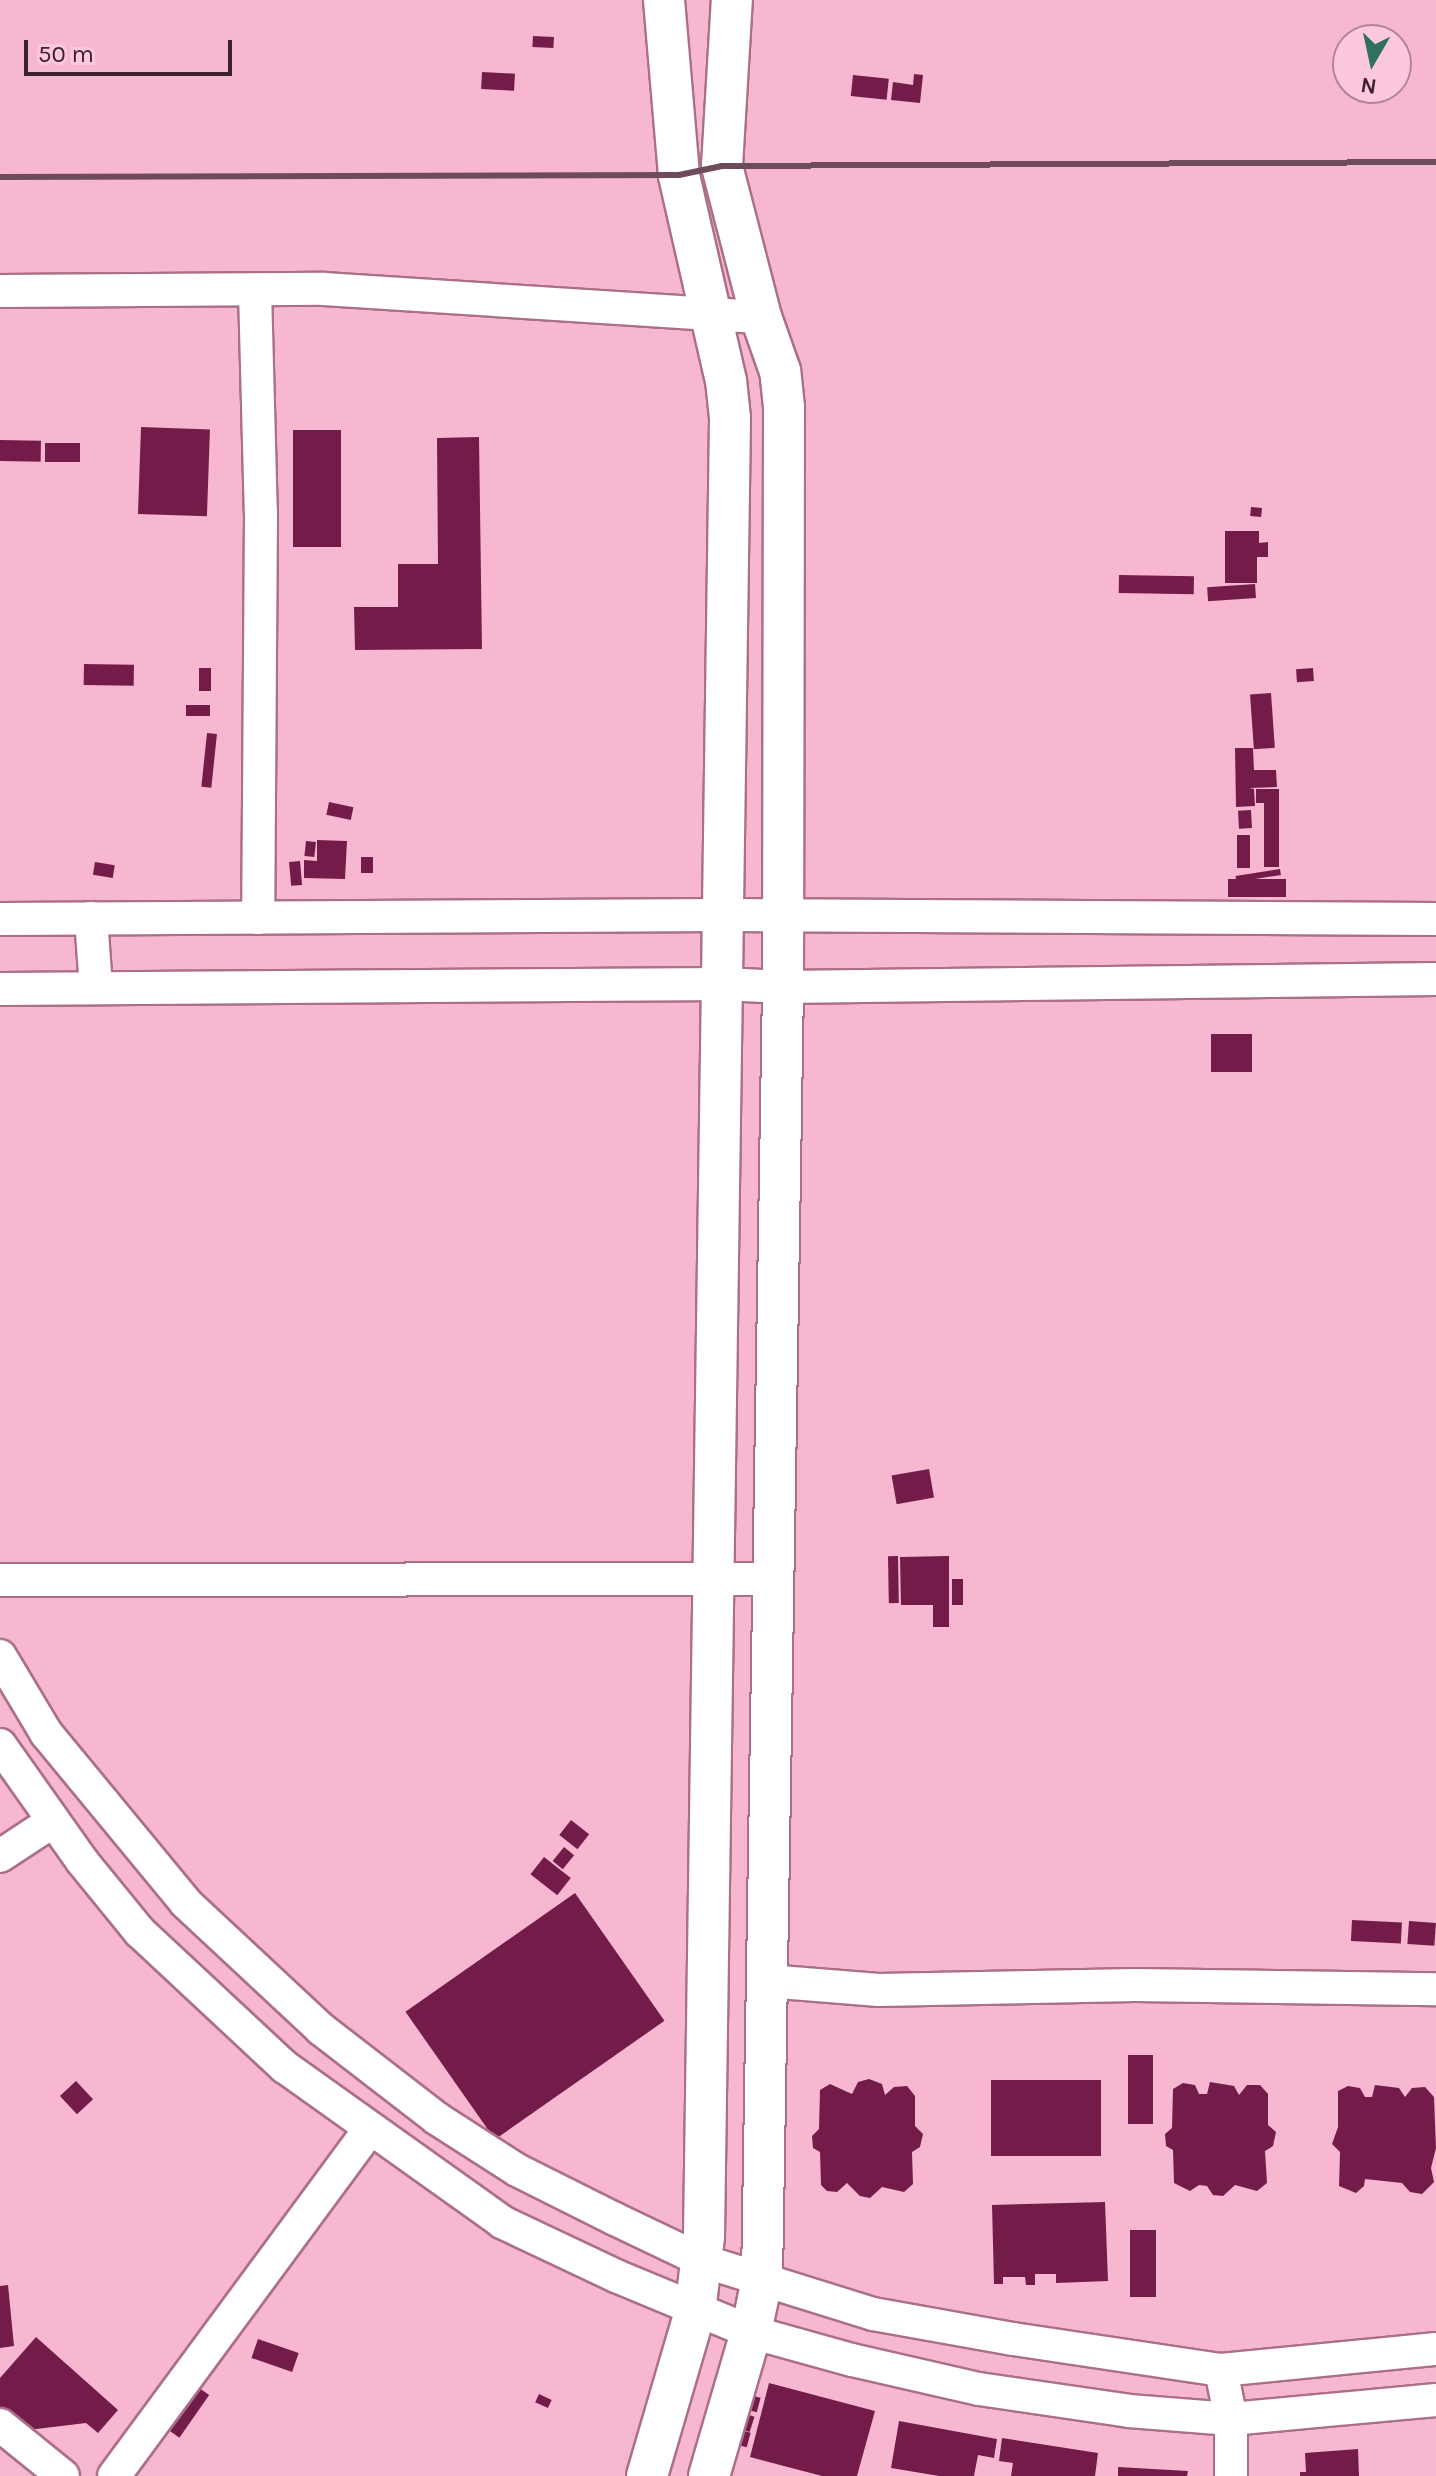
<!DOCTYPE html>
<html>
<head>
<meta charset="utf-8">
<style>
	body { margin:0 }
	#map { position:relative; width:1436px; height:2476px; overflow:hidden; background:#f8b7d1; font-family:Karla,sans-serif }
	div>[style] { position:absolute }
	.building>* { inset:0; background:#731c4a; transform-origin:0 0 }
	.roads { filter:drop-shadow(2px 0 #ab7089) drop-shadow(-2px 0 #ab7089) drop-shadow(0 2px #ab7089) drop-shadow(0 -2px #ab7089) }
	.minor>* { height:32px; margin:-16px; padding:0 16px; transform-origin:16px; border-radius:16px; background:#fff }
	.tertiary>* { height:40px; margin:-20px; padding:0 20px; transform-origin:20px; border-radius:20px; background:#fff }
	.rail>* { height:6px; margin:-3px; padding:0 3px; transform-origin:3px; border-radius:3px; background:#6e4b5a }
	span { translate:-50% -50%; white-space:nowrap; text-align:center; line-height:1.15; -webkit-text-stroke:8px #fdc8dd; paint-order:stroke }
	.north { position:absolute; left:1332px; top:24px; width:80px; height:80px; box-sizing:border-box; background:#fdc8dd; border:2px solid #b08697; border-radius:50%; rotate:189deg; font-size:22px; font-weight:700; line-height:32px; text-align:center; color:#3c232e }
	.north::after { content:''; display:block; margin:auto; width:28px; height:36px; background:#30705f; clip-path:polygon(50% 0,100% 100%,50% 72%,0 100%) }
	.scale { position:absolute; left:24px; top:40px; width:208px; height:36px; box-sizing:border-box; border:4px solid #3c232e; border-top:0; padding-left:10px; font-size:24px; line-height:28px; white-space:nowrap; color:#3c232e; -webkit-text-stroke:6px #fdc8dd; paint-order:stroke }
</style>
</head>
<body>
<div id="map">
	<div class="building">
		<i style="left:533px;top:36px;width:21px;height:11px;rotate:3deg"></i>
		<i style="left:482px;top:72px;width:33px;height:17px;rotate:3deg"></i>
		<i style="clip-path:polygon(914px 74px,923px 75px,920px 103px,891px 100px,893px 82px,913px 85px)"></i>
		<i style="left:853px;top:75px;width:36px;height:21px;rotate:6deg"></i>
		<i style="left:141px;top:427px;width:69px;height:87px;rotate:2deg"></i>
		<i style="left:293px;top:430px;width:48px;height:117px"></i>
		<i style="clip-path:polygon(479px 437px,482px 649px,355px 650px,354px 607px,398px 607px,398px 564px,438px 564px,437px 438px)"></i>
		<i style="left:0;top:440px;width:41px;height:21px;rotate:1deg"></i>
		<i style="left:45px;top:443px;width:35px;height:19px"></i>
		<i style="left:1251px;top:507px;width:11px;height:9px;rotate:5deg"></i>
		<i style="clip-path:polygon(1225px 531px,1259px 531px,1259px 543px,1268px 542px,1268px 557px,1257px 557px,1257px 583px,1225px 583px)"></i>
		<i style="left:1119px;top:575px;width:75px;height:18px;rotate:1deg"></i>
		<i style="left:1255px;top:584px;width:14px;height:48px;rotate:86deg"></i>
		<i style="left:84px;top:664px;width:50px;height:21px;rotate:1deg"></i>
		<i style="left:199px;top:668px;width:12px;height:23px"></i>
		<i style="left:1313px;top:668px;width:13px;height:17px;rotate:86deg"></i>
		<i style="left:1271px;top:693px;width:55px;height:21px;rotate:86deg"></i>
		<i style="left:186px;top:705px;width:24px;height:11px"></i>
		<i style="left:207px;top:733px;width:10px;height:54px;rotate:6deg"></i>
		<i style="clip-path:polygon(1235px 748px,1253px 748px,1254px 770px,1276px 770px,1277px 787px,1249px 788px,1254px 789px,1255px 806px,1236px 807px)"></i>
		<i style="clip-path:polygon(1256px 789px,1279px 789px,1279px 867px,1264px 867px,1264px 803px,1256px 803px)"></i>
		<i style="left:329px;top:802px;width:25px;height:13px;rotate:12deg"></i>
		<i style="left:1251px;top:810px;width:18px;height:13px;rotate:87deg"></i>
		<i style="left:1237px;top:835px;width:13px;height:33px"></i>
		<i style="clip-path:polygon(317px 840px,347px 841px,345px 879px,304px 878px,304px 860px,317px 861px)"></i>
		<i style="left:306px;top:841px;width:10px;height:15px;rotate:6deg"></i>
		<i style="left:373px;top:857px;width:16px;height:12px;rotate:90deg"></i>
		<i style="left:300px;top:861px;width:24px;height:11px;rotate:85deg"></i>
		<i style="left:95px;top:862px;width:20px;height:13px;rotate:9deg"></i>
		<i style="left:1280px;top:869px;width:6px;height:45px;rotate:81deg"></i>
		<i style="left:1228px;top:879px;width:58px;height:18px"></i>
		<i style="left:1211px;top:1034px;width:41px;height:38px"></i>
		<i style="left:929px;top:1469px;width:29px;height:38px;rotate:80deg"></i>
		<i style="left:898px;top:1556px;width:47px;height:10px;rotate:89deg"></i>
		<i style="clip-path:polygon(949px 1556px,949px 1627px,933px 1627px,933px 1605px,901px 1605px,900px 1557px)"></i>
		<i style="left:952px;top:1579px;width:11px;height:26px"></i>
		<i style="left:571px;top:1820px;width:23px;height:19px;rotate:38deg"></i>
		<i style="left:564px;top:1847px;width:13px;height:18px;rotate:39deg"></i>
		<i style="left:544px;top:1857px;width:34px;height:22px;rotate:38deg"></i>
		<i style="left:575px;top:1893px;width:156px;height:207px;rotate:55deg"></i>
		<i style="left:1352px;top:1920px;width:50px;height:21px;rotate:3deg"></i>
		<i style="left:1409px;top:1921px;width:27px;height:23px;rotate:4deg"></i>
		<i style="left:1128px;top:2055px;width:25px;height:69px"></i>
		<i style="clip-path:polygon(869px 2079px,882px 2084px,885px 2095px,894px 2087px,907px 2086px,915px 2096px,915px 2126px,923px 2134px,920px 2147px,912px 2152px,913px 2184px,904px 2192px,882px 2187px,870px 2198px,860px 2196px,847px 2183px,837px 2192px,827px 2191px,821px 2185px,820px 2152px,813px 2148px,812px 2136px,819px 2129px,820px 2090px,830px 2084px,852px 2094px,858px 2082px)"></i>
		<i style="left:1101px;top:2080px;width:76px;height:110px;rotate:90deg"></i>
		<i style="left:76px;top:2081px;width:25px;height:22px;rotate:47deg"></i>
		<i style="clip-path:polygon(1210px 2082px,1234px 2086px,1239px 2095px,1247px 2085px,1260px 2085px,1268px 2094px,1268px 2125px,1276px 2132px,1273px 2146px,1265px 2151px,1267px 2183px,1257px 2191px,1235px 2185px,1223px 2196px,1213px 2195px,1207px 2186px,1199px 2185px,1190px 2191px,1174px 2183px,1173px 2150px,1166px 2146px,1165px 2134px,1172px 2128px,1173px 2089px,1183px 2083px,1195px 2085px,1199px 2094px,1207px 2094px)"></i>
		<i style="clip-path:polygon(1375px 2085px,1399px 2088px,1405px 2097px,1412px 2088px,1425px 2087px,1434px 2097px,1436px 2148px,1431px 2168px,1434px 2182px,1422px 2194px,1410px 2192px,1402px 2183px,1365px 2179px,1364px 2186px,1356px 2193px,1339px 2186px,1340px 2152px,1332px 2144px,1338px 2127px,1338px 2091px,1348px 2086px,1360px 2088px,1365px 2097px,1372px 2097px)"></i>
		<i style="clip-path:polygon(1105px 2202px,1108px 2281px,1056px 2283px,1056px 2274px,1035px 2274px,1035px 2285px,1026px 2285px,1025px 2277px,1003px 2277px,1003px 2284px,994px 2284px,992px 2205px)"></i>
		<i style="left:1130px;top:2230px;width:26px;height:67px"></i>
		<i style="clip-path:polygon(8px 2285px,14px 2346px,0 2348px,0 2286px)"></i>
		<i style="clip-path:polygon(36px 2337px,118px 2410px,98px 2433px,86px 2423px,28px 2430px,25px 2424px,0 2419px,0 2378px)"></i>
		<i style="left:258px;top:2339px;width:43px;height:20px;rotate:19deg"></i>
		<i style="left:192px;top:2383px;width:21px;height:52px;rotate:35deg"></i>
		<i style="clip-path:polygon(769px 2383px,875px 2411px,857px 2476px,822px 2476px,750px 2457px)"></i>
		<i style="left:539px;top:2394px;width:14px;height:9px;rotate:25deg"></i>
		<i style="left:750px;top:2395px;width:11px;height:15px;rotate:15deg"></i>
		<i style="left:746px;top:2414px;width:9px;height:16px;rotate:18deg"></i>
		<i style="clip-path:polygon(899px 2421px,997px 2439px,994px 2458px,978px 2455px,974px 2476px,939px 2476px,891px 2468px)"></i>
		<i style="left:740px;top:2430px;width:11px;height:15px;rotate:15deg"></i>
		<i style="clip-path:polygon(1002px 2438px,1098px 2453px,1095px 2476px,1011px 2476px,1013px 2463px,999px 2461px)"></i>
		<i style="clip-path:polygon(1358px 2449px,1359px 2476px,1300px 2476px,1300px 2472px,1306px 2472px,1305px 2453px)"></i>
		<i style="clip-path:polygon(1118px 2467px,1188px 2471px,1187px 2476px,1118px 2476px)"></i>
	</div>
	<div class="roads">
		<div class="minor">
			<i style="left:255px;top:290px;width:223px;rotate:88.5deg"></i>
			<i style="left:261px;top:513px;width:405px;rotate:90.4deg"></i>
			<i style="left:0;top:291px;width:324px;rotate:-0.4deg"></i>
			<i style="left:324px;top:289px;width:438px;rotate:3.7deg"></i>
			<i style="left:91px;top:918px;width:70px;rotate:85.9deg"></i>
			<i style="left:0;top:919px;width:722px;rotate:-0.32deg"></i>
			<i style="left:722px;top:915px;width:714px;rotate:0.32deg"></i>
			<i style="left:0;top:989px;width:723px;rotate:-0.4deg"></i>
			<i style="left:723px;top:984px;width:60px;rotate:2.9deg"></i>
			<i style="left:783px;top:987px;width:653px;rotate:-0.7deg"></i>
			<i style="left:0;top:1580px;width:771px;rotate:-0.07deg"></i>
			<i style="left:0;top:1656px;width:90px;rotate:59.1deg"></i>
			<i style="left:46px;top:1733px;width:220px;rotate:50.5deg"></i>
			<i style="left:186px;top:1903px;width:185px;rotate:43deg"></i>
			<i style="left:321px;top:2029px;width:145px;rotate:37.7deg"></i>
			<i style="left:436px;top:2118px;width:96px;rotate:32.7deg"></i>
			<i style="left:517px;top:2170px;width:110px;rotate:26.6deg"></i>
			<i style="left:615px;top:2219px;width:98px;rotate:25.5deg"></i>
			<i style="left:703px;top:2261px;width:178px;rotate:17.3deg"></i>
			<i style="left:873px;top:2314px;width:142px;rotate:10.1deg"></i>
			<i style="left:1013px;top:2339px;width:210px;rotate:8.5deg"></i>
			<i style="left:1221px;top:2370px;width:216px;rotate:-5.6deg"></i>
			<i style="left:0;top:1745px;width:142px;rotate:54.7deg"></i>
			<i style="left:82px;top:1861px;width:92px;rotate:50.8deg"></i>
			<i style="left:140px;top:1932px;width:198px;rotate:43deg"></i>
			<i style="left:285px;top:2067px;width:267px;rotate:35.5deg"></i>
			<i style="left:502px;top:2222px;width:126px;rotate:25.3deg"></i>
			<i style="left:616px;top:2276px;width:146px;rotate:22.5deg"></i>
			<i style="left:751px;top:2332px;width:105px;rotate:15.5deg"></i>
			<i style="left:852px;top:2360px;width:130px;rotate:12.9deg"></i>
			<i style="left:979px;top:2389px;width:152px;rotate:8.3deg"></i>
			<i style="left:1129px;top:2411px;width:102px;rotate:4.5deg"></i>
			<i style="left:1231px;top:2419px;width:206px;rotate:-5.3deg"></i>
			<i style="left:0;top:1856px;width:64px;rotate:-33.4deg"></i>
			<i style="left:767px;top:1981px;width:112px;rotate:4.6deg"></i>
			<i style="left:879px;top:1990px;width:256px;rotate:-1.1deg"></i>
			<i style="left:1135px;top:1985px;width:301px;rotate:0.8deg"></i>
			<i style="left:1221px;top:2370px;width:50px;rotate:78.5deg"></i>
			<i style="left:1231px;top:2419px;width:57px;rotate:90deg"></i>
			<i style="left:0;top:2425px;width:81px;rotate:39deg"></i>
			<i style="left:114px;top:2476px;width:431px;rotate:-53.6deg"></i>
		</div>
		<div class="tertiary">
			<i style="left:647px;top:2476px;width:171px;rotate:-73.7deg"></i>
			<i style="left:695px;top:2312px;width:77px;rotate:-83.2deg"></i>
			<i style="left:704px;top:2236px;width:1818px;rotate:-89.18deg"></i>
			<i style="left:730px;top:418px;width:37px;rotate:-96deg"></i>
			<i style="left:726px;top:381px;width:211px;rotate:-102.9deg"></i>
			<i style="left:679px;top:175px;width:176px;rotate:-94.9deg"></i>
			<i style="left:709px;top:2476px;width:150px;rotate:-73.7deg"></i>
			<i style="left:751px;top:2332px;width:53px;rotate:-78.1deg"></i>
			<i style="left:762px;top:2280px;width:1293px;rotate:-89.07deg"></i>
			<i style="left:783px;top:987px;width:580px;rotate:-89.9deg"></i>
			<i style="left:784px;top:407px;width:36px;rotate:-96deg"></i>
			<i style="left:780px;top:371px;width:57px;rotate:-109.4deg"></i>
			<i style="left:761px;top:317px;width:156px;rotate:-104.5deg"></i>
			<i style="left:722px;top:166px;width:166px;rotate:-86.6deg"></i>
		</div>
	</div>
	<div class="rail">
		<i style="left:0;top:177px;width:679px;rotate:-0.17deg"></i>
		<i style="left:679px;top:175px;width:44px;rotate:-11.8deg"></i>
		<i style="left:722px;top:166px;width:714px;rotate:-0.32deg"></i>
	</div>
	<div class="north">N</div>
	<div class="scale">50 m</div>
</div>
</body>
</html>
